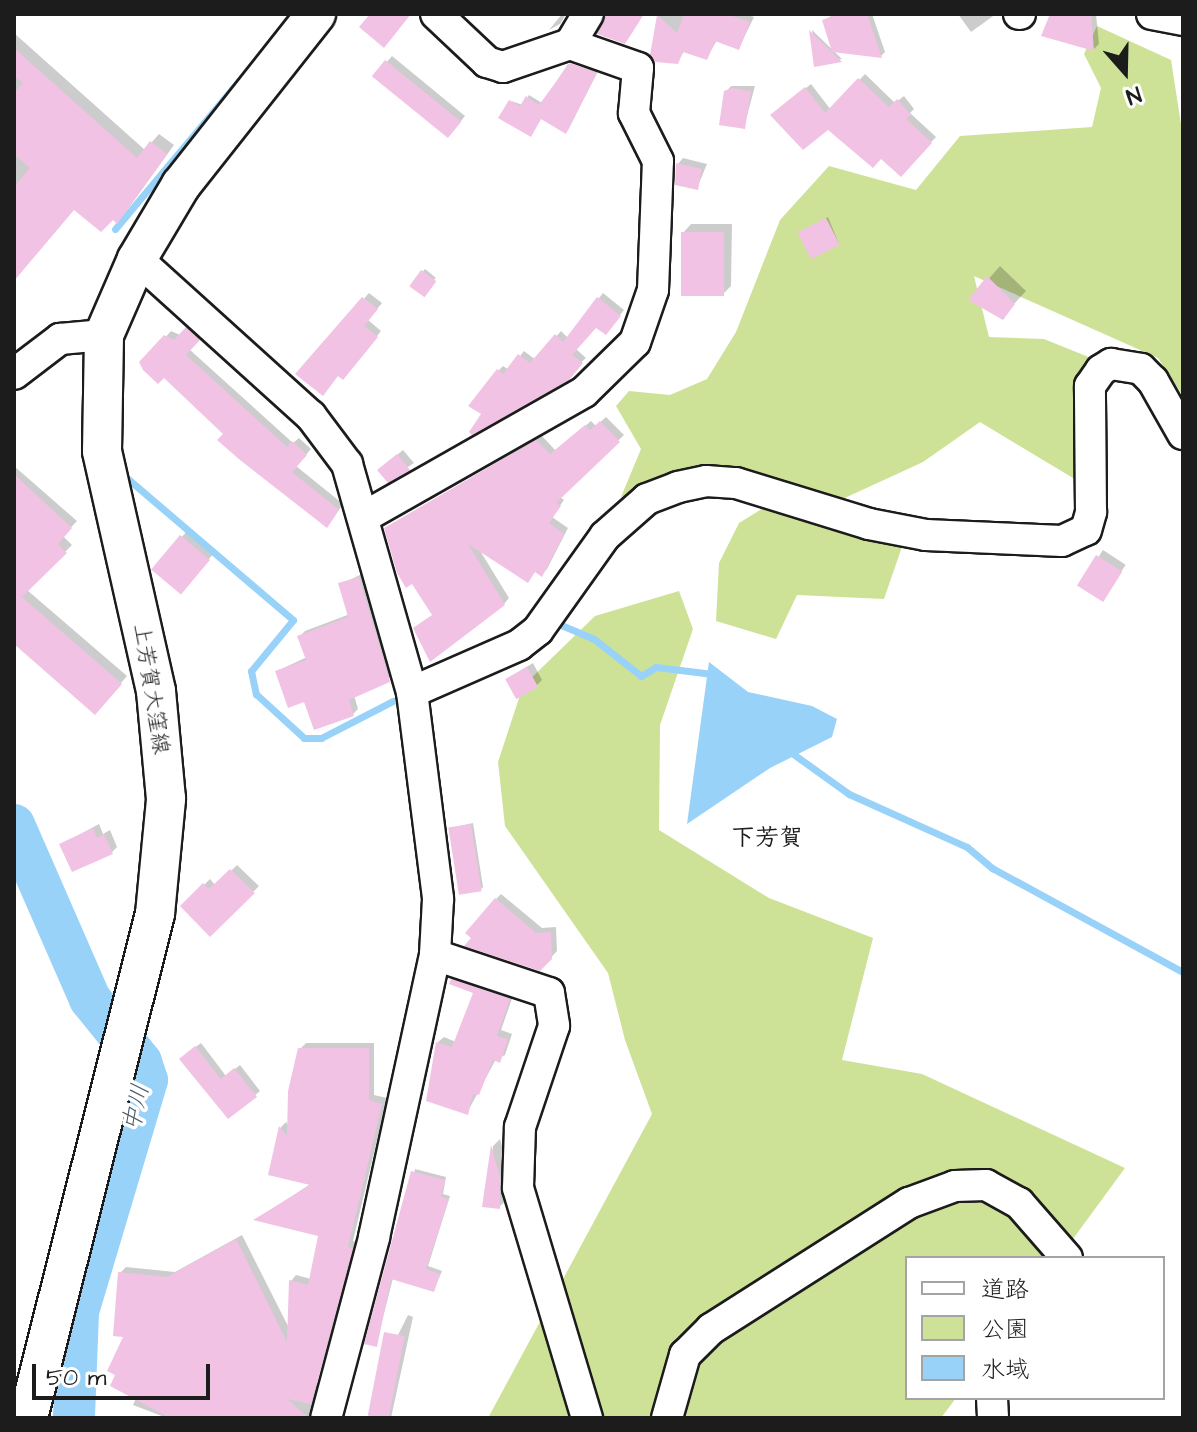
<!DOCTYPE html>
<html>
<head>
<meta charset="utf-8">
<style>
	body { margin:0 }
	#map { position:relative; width:1197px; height:1432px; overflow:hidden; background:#fff; font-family:"Architects Daughter","Klee One",sans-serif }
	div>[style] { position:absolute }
	.green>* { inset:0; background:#cde297 }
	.water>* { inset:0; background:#99d2f8 }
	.shadow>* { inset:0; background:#0003; transform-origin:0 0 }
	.stream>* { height:7px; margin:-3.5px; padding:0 3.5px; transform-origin:3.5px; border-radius:3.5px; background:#99d2f8 }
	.river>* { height:42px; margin:-21px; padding:0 21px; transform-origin:21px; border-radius:21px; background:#99d2f8 }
	.building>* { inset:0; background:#f2c2e4; transform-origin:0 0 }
	.roads { filter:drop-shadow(2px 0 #1c1c1c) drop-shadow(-2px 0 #1c1c1c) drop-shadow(0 2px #1c1c1c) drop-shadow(0 -2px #1c1c1c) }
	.minor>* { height:30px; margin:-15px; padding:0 15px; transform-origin:15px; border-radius:15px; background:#fff }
	.major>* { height:38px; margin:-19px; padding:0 19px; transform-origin:19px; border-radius:19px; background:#fff }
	span { translate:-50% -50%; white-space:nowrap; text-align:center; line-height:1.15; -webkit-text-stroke:7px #fff; paint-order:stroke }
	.street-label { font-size:22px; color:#1c1c1c }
	.neighbourhood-label { font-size:24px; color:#1c1c1c; font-weight:700 }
	.water-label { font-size:24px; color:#485c69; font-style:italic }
	.frame { position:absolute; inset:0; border:16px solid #1c1c1c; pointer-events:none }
	.legend { position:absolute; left:905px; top:1256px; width:260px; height:144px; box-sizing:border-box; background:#fff; border:2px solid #a4a4a4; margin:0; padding:10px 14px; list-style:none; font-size:24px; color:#1c1c1c }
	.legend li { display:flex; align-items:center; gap:16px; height:40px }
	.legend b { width:40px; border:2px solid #a4a4a4 }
	.north { position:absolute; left:1085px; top:32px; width:80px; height:80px; -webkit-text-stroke:6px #fff; paint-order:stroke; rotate:160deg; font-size:22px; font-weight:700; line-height:32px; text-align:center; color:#1c1c1c }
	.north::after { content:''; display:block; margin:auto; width:28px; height:36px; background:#1c1c1c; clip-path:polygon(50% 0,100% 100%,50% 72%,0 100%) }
	.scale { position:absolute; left:32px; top:1364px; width:178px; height:36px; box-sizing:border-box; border:4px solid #1c1c1c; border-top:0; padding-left:10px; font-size:24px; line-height:28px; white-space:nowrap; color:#1c1c1c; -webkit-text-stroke:6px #fff; paint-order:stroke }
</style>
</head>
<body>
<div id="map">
	<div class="green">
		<i style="clip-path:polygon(1097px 26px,1171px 60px,1183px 137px,1183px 396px,1158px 358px,974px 276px,989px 337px,1044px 339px,1091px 358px,1078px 374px,1078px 481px,980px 422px,923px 462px,836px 502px,752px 478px,731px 467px,685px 471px,621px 497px,641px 449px,616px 406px,629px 391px,670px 395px,707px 379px,736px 332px,780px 220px,829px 166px,916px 190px,960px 136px,1092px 127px,1101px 88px,1084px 54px)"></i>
		<i style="clip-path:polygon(765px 507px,904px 541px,884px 599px,797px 595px,776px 639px,716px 621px,719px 563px,739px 523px)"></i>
		<i style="clip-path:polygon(679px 591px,693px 629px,660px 725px,659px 830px,769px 898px,873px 938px,842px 1060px,922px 1074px,1125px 1168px,1059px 1258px,907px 1258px,907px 1398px,956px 1398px,941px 1418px,488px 1418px,652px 1114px,625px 1040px,608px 973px,505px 826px,498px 762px,523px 686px,595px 616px)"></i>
	</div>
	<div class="water">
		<i style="clip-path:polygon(709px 662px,748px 692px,812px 706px,837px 719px,832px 737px,770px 768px,687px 824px)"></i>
	</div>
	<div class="shadow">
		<i style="clip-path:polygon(562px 14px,566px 14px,560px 24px,549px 30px)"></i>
		<i style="clip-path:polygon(659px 14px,746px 14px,754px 17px,739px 48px,717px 40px,707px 58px,685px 50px,677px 62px,652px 54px)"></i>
		<i style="clip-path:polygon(835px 14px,872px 14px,885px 52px,881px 56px,824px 20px)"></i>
		<i style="clip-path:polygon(958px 14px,996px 14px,971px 32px)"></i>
		<i style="clip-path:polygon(1052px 14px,1096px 14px,1099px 44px,1094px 49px)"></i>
		<i style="clip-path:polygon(812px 30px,842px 59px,816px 65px)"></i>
		<i style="clip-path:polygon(14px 33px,145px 150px,159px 134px,174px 145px,125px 213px,75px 207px,14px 279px)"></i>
		<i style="clip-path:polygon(392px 56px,465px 116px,453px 131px,374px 77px)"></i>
		<i style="clip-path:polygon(568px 64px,598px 71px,568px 130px,542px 117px,532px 133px,511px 101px,523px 105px,529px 95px,542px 103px)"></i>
		<i style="clip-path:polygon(865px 74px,895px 103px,904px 96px,914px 109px,910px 113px,936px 137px,901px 174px,882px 157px,828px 128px,778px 110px,811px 84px,831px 110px)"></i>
		<i style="clip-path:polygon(731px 86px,755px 86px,744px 127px,726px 92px)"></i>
		<i style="clip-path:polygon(683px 158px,707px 164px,697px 188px,678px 164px)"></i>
		<i style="clip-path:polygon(828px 217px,839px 244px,802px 232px)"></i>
		<i style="clip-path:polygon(691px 224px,732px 224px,731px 286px,723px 294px,683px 233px)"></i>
		<i style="clip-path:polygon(1000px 266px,1026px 291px,1002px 317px,971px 299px)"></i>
		<i style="left:425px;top:269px;width:14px;height:21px;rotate:39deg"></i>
		<i style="clip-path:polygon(369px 293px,382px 303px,368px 320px,381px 331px,349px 372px,298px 374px)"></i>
		<i style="clip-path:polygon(603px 293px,624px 310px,610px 328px,596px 325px,576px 349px,586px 358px,559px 382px,484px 414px,499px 370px,503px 366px,509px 370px,524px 351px,536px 360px,561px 331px,568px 338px)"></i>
		<i style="clip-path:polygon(192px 323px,203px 334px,189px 349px,293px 443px,299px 438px,311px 449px,296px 466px,343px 504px,332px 520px,226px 434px,164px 375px,142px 363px,171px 331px,180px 335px)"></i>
		<i style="clip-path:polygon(606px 417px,624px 435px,560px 497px,564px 500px,552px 517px,568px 528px,547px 569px,542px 574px,536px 570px,528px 580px,479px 549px,509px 598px,504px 604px,434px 614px,386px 528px,542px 436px,556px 451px,591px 421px,596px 426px)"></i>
		<i style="clip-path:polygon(403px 450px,414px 463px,388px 480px,385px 465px)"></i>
		<i style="clip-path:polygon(14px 466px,77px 521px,63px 536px,72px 545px,27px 590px,127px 676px,101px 706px,14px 642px)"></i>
		<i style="clip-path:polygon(187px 531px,214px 553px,186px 586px,154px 569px)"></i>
		<i style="left:1103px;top:550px;width:27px;height:42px;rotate:33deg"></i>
		<i style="clip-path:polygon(364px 573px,395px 675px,354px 695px,358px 709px,353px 714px,306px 699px,277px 671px,307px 657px,300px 636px,305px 631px,350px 614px,341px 584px)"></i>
		<i style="clip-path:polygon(533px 663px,542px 680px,537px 685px,508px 678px)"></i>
		<i style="clip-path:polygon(473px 823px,483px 887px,481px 889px,450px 828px)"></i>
		<i style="clip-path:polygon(99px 824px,103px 834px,110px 830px,117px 847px,112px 852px,62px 844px)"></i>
		<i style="clip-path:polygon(237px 865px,259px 886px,210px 934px,183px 906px,210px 879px,216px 886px)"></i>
		<i style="clip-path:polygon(501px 894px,542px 928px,556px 927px,557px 951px,540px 969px,496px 899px)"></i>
		<i style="clip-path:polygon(458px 975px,514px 993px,501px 1030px,512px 1034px,505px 1055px,496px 1059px,467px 1113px,429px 1099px,438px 1042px,444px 1037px,456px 1042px,476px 992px,452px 980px)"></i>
		<i style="clip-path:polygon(201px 1043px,226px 1076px,240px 1065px,260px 1091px,229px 1117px,186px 1054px)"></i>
		<i style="clip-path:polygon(306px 1043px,374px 1043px,374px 1095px,387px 1098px,353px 1241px,357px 1242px,317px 1382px,317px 1418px,167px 1418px,133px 1405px,137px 1396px,120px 1273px,126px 1267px,175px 1272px,242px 1235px,290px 1330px,291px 1281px,296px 1275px,311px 1279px,321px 1234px,257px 1219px,312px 1183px,270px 1173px,281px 1127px,286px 1122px,289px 1126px,300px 1049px)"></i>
		<i style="clip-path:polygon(500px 1139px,508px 1168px,508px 1199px,499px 1207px,485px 1205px,493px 1146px)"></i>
		<i style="clip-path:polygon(415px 1169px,446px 1177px,443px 1194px,450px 1196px,428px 1266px,442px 1271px,434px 1290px,393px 1278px,376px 1345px)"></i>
		<i style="clip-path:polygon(408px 1315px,413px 1317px,391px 1418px,373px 1418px,377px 1377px)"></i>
	</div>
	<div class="stream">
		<i style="left:115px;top:229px;width:214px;rotate:-50.1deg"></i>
		<i style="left:128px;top:479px;width:217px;rotate:40.5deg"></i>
		<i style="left:293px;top:620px;width:66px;rotate:129.5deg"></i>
		<i style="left:251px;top:671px;width:24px;rotate:78deg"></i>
		<i style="left:256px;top:694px;width:65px;rotate:42.5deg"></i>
		<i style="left:304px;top:738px;width:17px"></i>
		<i style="left:321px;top:738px;width:81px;rotate:-27.2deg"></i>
		<i style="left:554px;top:622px;width:43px;rotate:23deg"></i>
		<i style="left:594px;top:639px;width:60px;rotate:38.2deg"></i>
		<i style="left:641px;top:676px;width:17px;rotate:-31deg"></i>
		<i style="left:656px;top:667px;width:57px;rotate:7deg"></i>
		<i style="left:789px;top:751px;width:74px;rotate:35.6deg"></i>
		<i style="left:849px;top:794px;width:129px;rotate:24.2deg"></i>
		<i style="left:967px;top:847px;width:33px;rotate:40deg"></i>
		<i style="left:992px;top:868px;width:217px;rotate:28.6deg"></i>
	</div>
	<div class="river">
		<i style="left:14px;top:825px;width:190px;rotate:66.4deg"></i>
		<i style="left:90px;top:999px;width:81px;rotate:51deg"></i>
		<i style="left:141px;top:1062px;width:19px;rotate:72deg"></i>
		<i style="left:147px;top:1080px;width:242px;rotate:106.6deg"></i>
		<i style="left:78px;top:1312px;width:106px;rotate:92.2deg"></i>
	</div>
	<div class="building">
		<i style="clip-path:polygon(370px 14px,411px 14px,384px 48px,359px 27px)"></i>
		<i style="clip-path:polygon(606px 14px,644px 14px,625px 44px,597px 34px)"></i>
		<i style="clip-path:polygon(684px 14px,726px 14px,750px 22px,739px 50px,715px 41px,707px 60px,683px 52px,678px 64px,655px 62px,650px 55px,657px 15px,677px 33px)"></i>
		<i style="clip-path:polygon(840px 14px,867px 14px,882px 58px,832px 52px,822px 20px)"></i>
		<i style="clip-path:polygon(1050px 14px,1091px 14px,1094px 51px,1041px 36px)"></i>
		<i style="clip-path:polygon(809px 30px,842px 62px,814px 67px)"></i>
		<i style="clip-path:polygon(14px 48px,137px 158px,150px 141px,167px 154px,117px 224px,113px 220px,101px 232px,74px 210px,14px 281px,14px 187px,30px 168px,14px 154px,14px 93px,23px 83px,14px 76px)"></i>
		<i style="left:385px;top:60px;width:98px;height:21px;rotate:39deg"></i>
		<i style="clip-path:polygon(570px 63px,597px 73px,566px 134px,541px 119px,531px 137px,498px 118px,509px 100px,520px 106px,526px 96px,539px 105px)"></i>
		<i style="clip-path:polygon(858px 78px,889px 107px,897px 99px,911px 115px,906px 119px,932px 143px,901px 177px,881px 159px,873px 168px,828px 130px,803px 150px,770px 115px,805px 87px,825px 113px)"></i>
		<i style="clip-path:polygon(732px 88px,751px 91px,745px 129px,719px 125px,724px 91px)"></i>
		<i style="clip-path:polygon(676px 163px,702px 169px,698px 190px,675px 185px)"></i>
		<i style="left:826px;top:218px;width:30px;height:32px;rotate:63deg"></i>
		<i style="left:681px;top:232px;width:43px;height:64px"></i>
		<i style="left:421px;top:270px;width:19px;height:20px;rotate:36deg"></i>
		<i style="clip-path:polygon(987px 276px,1015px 304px,1003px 320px,968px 300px)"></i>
		<i style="clip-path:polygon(362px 297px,378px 309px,364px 326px,378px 337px,343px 380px,338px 376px,323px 396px,295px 374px)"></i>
		<i style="clip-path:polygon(597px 297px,621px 316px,606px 335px,596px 328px,572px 355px,583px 363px,569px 380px,472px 435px,469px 432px,481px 414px,468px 406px,497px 369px,503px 374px,518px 354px,530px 363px,555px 334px,563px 342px)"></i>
		<i style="clip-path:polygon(186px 327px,200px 340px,186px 355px,287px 447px,292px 441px,307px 455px,292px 472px,339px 510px,327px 528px,240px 460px,217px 440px,223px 434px,164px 378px,158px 384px,143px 370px,139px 362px,164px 335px,174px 340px)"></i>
		<i style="clip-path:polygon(600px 421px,620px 442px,556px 503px,561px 506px,549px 523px,564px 534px,542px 577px,535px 572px,528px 583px,468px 544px,505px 605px,430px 662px,413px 628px,432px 615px,412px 584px,406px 588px,397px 573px,384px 528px,536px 440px,550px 454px,585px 425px,590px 430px)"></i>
		<i style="clip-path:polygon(397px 454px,410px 470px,388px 483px,377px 470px)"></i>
		<i style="clip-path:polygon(14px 474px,72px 528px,58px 544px,67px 553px,22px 597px,122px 684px,95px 715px,14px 644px)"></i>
		<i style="left:180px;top:535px;width:39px;height:45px;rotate:40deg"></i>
		<i style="left:1096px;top:555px;width:31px;height:36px;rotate:32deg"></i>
		<i style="clip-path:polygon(359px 577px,390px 682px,349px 700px,354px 716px,314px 730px,304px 702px,288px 708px,275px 671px,306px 660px,297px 636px,348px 617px,338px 583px)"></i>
		<i style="left:527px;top:667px;width:23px;height:25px;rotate:61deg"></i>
		<i style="left:471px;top:824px;width:68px;height:23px;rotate:81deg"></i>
		<i style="clip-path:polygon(93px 828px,97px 838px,104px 834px,113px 854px,72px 872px,59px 844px)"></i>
		<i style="clip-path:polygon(230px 869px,255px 893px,210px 937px,180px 906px,203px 883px,209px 889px)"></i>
		<i style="clip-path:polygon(495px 898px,536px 933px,551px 932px,552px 959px,540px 971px,464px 946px,471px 938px,465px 933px)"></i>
		<i style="clip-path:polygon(451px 979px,510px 999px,497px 1036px,508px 1039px,500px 1063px,493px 1060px,479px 1095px,473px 1094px,468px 1115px,426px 1101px,436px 1042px,452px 1047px,473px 993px,449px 984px)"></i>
		<i style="clip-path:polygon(195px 1046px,221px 1079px,234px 1068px,257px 1097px,228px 1119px,179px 1059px)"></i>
		<i style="clip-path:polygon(298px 1048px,369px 1048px,369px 1100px,382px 1104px,348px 1247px,353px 1248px,311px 1404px,287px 1399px,309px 1418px,170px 1418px,110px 1386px,115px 1375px,107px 1371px,123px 1337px,113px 1336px,118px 1272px,167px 1277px,236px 1239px,287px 1342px,289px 1280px,308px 1285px,318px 1236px,253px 1220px,310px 1185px,268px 1175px,279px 1126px,287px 1136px,288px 1091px)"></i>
		<i style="clip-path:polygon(491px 1145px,500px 1177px,500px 1209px,482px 1207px)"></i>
		<i style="clip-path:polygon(411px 1171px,445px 1180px,441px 1197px,449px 1199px,426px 1269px,440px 1274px,434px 1292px,391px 1279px,377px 1347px,364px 1344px)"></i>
		<i style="left:384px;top:1332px;width:21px;height:85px;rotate:11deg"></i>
	</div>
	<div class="roads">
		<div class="minor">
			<i style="left:1019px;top:14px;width:1px"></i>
			<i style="left:1152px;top:14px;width:32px;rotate:11deg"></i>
			<i style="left:570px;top:44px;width:35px;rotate:-59deg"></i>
			<i style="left:137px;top:259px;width:234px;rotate:42.1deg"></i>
			<i style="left:311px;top:416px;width:60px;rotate:53.1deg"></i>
			<i style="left:347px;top:464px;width:237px;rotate:74.1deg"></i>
			<i style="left:412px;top:692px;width:209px;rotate:82.8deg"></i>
			<i style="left:438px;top:899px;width:56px;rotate:93.1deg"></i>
			<i style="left:435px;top:955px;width:289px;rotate:102.2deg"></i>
			<i style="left:374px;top:1238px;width:186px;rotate:104.9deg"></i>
			<i style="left:14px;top:374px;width:58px;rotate:-37.3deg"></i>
			<i style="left:60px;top:339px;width:44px;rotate:-5.2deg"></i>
			<i style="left:364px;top:517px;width:253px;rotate:-29.6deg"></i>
			<i style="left:584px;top:392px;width:71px;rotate:-44.4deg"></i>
			<i style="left:635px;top:342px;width:55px;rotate:-70.9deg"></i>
			<i style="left:653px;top:290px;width:129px;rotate:-87.8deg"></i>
			<i style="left:658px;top:161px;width:54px;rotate:-116.6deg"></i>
			<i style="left:634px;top:113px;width:45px;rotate:-84.9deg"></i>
			<i style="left:638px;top:68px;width:72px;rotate:-160.6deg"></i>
			<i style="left:570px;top:44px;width:71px;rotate:161.1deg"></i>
			<i style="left:503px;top:67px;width:17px;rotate:-163deg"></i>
			<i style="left:487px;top:62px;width:70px;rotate:-136.7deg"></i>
			<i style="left:412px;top:692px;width:117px;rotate:-23.7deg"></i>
			<i style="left:519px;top:645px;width:24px;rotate:-38deg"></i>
			<i style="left:538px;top:630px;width:115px;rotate:-54.5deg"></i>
			<i style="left:605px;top:536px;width:56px;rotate:-41.4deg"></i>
			<i style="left:647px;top:499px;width:33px;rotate:-21deg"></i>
			<i style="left:678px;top:487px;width:29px;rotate:-12deg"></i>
			<i style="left:706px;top:481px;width:30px;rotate:4deg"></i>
			<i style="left:736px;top:483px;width:139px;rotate:17.1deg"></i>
			<i style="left:869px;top:524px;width:58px;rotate:10.9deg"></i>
			<i style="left:926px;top:535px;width:136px;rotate:2.5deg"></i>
			<i style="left:1062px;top:541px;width:26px;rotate:-25deg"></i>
			<i style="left:1086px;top:530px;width:19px;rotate:-74deg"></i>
			<i style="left:1091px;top:512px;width:126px;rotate:-90.5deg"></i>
			<i style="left:1090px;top:386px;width:19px;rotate:-55deg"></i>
			<i style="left:1101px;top:370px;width:12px;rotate:-31deg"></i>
			<i style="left:1111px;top:364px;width:30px;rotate:9deg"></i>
			<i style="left:1141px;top:369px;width:17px;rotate:45deg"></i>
			<i style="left:1153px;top:381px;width:61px;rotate:60.5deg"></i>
			<i style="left:435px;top:955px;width:120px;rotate:18.4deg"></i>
			<i style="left:549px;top:993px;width:33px;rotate:81deg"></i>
			<i style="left:554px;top:1026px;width:107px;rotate:108.6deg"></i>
			<i style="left:520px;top:1127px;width:61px;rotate:91.9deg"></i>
			<i style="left:518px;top:1188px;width:240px;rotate:73.3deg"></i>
			<i style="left:992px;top:1398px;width:20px;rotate:87deg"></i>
			<i style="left:667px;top:1418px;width:66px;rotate:-74.1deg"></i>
			<i style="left:685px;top:1355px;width:37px;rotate:-45deg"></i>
			<i style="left:711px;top:1329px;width:235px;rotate:-32.5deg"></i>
			<i style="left:909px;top:1203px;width:49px;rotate:-20.3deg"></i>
			<i style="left:955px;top:1186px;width:31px;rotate:-2deg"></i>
			<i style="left:986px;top:1185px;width:38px;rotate:29deg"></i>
			<i style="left:1019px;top:1203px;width:73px;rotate:48.9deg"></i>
		</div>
		<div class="major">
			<i style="left:28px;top:1418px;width:520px;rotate:-75.86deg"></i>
			<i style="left:155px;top:914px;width:116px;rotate:-84.5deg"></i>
			<i style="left:166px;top:799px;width:108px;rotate:-95.3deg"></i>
			<i style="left:156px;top:691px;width:246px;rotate:-102.7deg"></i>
			<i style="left:102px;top:451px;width:116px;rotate:-89deg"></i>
			<i style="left:104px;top:335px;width:83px;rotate:-66.5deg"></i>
			<i style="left:137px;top:259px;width:86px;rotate:-59.3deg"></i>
			<i style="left:181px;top:185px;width:218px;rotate:-51.7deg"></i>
		</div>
	</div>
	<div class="street-label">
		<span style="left:151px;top:689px;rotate:81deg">上芳賀大窪線</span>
	</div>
	<div class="neighbourhood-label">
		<span style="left:767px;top:839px">下芳賀</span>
	</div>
	<div class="water-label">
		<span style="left:137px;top:1108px;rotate:-77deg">中川</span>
	</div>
	<div class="frame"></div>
	<ul class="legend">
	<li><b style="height:10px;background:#fff"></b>道路</li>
	<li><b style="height:22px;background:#cde297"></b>公園</li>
	<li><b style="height:22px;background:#99d2f8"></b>水域</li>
	</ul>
	<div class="north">N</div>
	<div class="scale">50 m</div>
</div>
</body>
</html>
